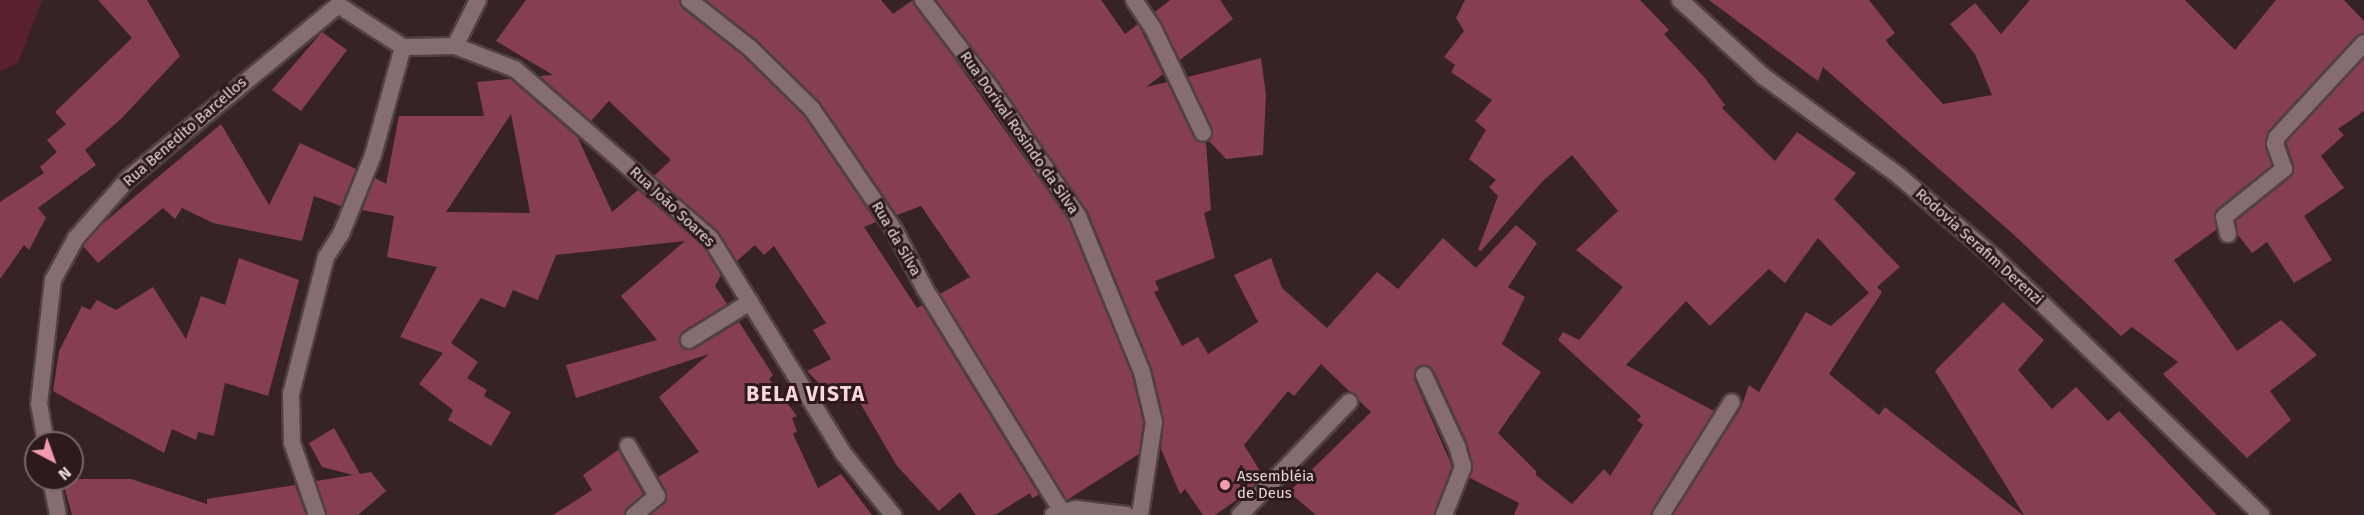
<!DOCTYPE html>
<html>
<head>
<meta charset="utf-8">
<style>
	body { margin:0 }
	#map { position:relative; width:2364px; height:515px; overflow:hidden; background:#372327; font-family:"Fira Sans",sans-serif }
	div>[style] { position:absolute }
	.green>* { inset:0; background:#5a2031 }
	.building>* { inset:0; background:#863e52 }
	.roads { filter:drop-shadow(2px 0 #514044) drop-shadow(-2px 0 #514044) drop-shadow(0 2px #514044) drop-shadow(0 -2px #514044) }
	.service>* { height:16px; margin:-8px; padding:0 8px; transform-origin:8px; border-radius:8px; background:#866d72 }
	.minor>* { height:16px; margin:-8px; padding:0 8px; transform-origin:8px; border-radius:8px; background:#866d72 }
	.secondary>* { height:16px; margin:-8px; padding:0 8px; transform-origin:8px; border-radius:8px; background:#866d72 }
	.dots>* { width:16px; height:16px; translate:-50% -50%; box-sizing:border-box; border:3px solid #2d191e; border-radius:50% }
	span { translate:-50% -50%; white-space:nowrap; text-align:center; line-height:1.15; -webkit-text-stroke:6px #2d191e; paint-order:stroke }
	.street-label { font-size:15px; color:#e4d6d8 }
	.poi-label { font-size:15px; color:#e4d6d8 }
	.left { translate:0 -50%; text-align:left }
	.district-label { font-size:21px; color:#fad7de; font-weight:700; letter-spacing:1.5px }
	.north { position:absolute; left:24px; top:431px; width:60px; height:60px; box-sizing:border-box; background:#2d191e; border:2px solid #766568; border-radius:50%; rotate:139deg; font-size:16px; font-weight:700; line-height:24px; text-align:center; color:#e4d6d8 }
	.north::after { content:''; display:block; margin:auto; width:21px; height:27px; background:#f29aaf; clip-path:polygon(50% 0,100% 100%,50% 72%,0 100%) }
</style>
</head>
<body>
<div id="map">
	<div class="green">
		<i style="clip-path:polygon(0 0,42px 0,18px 63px,0 71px)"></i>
	</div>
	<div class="building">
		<i style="clip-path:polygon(98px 0,147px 0,180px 56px,121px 119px,85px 150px,96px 165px,38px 208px,46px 218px,29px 250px,24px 245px,0 279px,0 202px,44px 173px,40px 167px,57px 152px,47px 140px,66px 124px,55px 112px,132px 38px)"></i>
		<i style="clip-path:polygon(526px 0,679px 0,682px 8px,743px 56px,804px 116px,876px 222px,864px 227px,917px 308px,922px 305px,1039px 495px,1032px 498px,1030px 493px,995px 515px,976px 515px,960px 492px,939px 511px,897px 466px,856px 396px,837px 402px,807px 371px,831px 359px,813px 330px,826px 323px,774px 246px,764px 255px,755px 245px,737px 261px,718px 231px,654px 176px,671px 160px,609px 101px,591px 121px,540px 76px,553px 75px,496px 41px)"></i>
		<i style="clip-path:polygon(706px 0,881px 0,893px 14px,913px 0,1069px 221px,1132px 375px,1143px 422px,1139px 454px,1067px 500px,940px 294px,970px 277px,921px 206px,897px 215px,820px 102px,757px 40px)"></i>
		<i style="clip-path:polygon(936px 0,1101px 0,1125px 34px,1138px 24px,1163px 74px,1146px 87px,1167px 82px,1194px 138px,1206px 143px,1211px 210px,1204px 213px,1215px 258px,1155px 281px,1159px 290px,1154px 292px,1182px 346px,1198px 337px,1208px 354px,1258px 322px,1234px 275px,1271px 258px,1282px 288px,1327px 328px,1377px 272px,1398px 289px,1443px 238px,1476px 268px,1516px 225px,1537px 243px,1508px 287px,1525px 297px,1502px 344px,1541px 372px,1498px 433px,1536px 471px,1536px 475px,1572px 504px,1604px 469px,1610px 476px,1643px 425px,1637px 420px,1641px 416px,1558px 340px,1563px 332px,1579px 340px,1623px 287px,1576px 250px,1618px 211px,1572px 155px,1542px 182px,1481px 251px,1478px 250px,1498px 196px,1489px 187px,1496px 180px,1469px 159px,1486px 130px,1475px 121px,1492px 100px,1451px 72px,1455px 65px,1444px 57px,1464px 31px,1456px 18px,1465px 0,1640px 0,1669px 30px,1664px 34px,1704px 77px,1725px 105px,1722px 108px,1775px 161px,1797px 132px,1856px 173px,1834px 199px,1900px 267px,1877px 287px,1882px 292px,1829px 374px,1879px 415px,1885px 407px,2023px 515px,1673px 515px,1741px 408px,1749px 385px,1759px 392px,1806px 312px,1831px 326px,1869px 293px,1818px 238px,1785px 283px,1769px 269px,1710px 326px,1686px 301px,1626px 365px,1714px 411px,1651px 515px,1514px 515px,1519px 503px,1470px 478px,1473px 465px,1467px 442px,1434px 371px,1424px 365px,1415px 369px,1414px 379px,1452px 466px,1434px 515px,1316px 515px,1289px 492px,1371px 412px,1321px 364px,1294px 396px,1288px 391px,1244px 445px,1263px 476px,1245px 494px,1215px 515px,1203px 515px,1185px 489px,1180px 494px,1161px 449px,1164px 420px,1152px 369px,1088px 212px,999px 83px)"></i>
		<i style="clip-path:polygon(1170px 0,1220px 0,1233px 19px,1180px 60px,1155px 12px)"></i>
		<i style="clip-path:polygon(1709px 0,1869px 0,1895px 33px,1886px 40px,1889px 45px,1943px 104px,1992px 95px,1975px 54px,1950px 24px,1975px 3px,2001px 34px,2030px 0,2185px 0,2235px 50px,2276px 0,2344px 0,2364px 21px,2364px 33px,2356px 36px,2269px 130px,2265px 147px,2272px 165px,2217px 209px,2216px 230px,2174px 260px,2237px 351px,2281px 320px,2317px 355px,2270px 391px,2291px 420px,2247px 458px,2163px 374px,2178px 362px,2132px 327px,2121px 336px,2013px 234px,1823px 67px,1818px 81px)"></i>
		<i style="clip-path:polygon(322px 32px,347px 50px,301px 111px,272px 90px)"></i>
		<i style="clip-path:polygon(1261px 58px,1266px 95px,1263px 155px,1226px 159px,1209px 141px,1212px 128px,1188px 77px)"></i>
		<i style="clip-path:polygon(2364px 58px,2364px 111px,2338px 129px,2344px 135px,2321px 156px,2344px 188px,2304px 216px,2332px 260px,2294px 283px,2267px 242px,2252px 253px,2238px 235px,2236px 221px,2291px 177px,2294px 166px,2286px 142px)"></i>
		<i style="clip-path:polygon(evenodd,510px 79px,578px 138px,612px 212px,638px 190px,703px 246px,721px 275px,715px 286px,727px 304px,683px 331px,680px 346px,694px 349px,739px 322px,773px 375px,769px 379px,797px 416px,792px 418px,797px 431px,793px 434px,818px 488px,841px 474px,872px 515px,650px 515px,667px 500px,658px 477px,699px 452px,659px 397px,709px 354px,576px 398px,566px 365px,657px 340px,621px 296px,685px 241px,556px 255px,538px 300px,513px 290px,505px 308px,481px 298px,451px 343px,478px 362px,467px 378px,487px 390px,484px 396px,511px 412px,491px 446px,448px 420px,453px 410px,419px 384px,443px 353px,400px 337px,437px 267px,387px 257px,394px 216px,362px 210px,375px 178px,386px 184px,399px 116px,484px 116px,477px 82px,510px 79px,511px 114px,530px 213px,446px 212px,509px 117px,511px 114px)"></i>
		<i style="clip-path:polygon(221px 124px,269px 205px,300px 143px,356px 169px,341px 206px,314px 196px,302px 241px,213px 223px,182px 208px,175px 219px,163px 208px,98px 263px,83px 246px,100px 226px)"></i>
		<i style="clip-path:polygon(239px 258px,299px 280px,268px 396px,225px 383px,214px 436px,198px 432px,196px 440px,172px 429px,164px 453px,53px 391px,59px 351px,82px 306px,90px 310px,97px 300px,116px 310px,153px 287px,186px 339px,201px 296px,225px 305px)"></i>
		<i style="clip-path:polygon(2003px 302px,2044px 340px,2018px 370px,2052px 409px,2076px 387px,2108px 421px,2119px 411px,2217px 515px,2024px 515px,1935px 371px)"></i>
		<i style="clip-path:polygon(334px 428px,360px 474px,371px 472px,386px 491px,358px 515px,327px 515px,316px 481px,353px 475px,322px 467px,309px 443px)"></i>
		<i style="clip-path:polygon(618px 450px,643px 494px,624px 515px,553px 515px,592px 490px,583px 475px)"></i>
		<i style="clip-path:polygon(62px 479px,131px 479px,207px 504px,207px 499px,295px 485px,306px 515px,72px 515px)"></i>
	</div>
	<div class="roads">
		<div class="service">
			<i style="left:689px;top:0;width:78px;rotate:38.2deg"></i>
			<i style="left:750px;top:48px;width:87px;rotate:44.5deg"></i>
			<i style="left:812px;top:109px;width:148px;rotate:55.8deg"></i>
			<i style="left:895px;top:231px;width:65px;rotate:62.7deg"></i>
			<i style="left:925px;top:289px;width:263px;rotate:58.4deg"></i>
			<i style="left:2228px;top:234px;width:17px;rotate:-103deg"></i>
			<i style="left:2224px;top:217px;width:77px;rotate:-38.7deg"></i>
			<i style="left:2284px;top:169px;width:27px;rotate:-110deg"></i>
			<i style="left:2275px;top:144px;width:7px;rotate:-74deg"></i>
			<i style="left:2277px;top:137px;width:128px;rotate:-47.2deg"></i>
			<i style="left:689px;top:340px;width:72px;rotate:-31.9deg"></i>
			<i style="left:1424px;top:375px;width:78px;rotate:65.1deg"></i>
			<i style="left:1457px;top:446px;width:22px;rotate:74deg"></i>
			<i style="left:1463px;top:467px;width:52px;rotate:111.6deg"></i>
			<i style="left:628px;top:446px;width:58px;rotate:59.9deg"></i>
			<i style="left:657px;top:496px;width:30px;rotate:140deg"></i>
			<i style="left:317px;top:515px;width:76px;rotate:-109.1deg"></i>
			<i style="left:292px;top:443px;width:49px;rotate:-91.2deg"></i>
			<i style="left:291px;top:394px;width:141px;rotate:-75.7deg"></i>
			<i style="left:326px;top:257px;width:27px;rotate:-57deg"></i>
			<i style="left:341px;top:234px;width:85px;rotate:-67.9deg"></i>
			<i style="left:373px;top:155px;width:112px;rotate:-74.5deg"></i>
		</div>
		<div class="minor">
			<i style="left:923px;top:0;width:112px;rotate:52.6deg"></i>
			<i style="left:991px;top:89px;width:154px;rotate:55.6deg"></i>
			<i style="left:1078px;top:216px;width:169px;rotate:67.7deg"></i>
			<i style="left:1142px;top:372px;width:51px;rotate:76.5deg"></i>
			<i style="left:1154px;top:422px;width:94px;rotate:98.6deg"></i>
			<i style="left:1134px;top:0;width:34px;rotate:56deg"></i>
			<i style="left:1153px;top:28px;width:116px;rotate:64.5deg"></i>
			<i style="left:455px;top:46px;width:51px;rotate:-63.4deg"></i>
			<i style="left:46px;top:443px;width:40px;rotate:-100deg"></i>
			<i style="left:39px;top:404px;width:125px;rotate:-83.6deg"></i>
			<i style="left:53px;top:280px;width:48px;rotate:-61.3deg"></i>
			<i style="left:76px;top:238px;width:79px;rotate:-48.6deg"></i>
			<i style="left:128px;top:179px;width:273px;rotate:-39.6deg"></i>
			<i style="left:338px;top:5px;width:77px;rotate:32.9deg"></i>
			<i style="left:403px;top:47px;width:52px;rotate:-1.1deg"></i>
			<i style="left:455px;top:46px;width:64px;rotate:21deg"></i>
			<i style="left:515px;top:69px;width:259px;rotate:40.9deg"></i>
			<i style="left:711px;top:239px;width:251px;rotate:58.3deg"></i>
			<i style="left:843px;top:453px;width:80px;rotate:51.1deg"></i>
			<i style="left:51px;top:479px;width:37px;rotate:79deg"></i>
			<i style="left:1053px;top:515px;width:24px;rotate:-15deg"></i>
			<i style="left:1076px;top:509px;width:51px;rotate:6.7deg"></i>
			<i style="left:1240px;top:515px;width:157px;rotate:-46deg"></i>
			<i style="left:1661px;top:515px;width:133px;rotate:-57.9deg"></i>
		</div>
		<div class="secondary">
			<i style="left:1680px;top:0;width:113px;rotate:42.5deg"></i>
			<i style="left:1763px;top:76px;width:169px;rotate:36.3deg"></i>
			<i style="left:1899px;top:176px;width:126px;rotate:40.5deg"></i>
			<i style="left:1995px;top:258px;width:370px;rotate:44deg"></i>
		</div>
	</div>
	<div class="dots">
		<i style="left:1225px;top:485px;background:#f29aaf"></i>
	</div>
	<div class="street-label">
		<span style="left:185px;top:132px;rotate:-41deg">Rua Benedito Barcellos</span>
		<span style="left:1019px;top:133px;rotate:55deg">Rua Dorival Rosindo da Silva</span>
		<span style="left:672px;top:207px;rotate:43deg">Rua João Soares</span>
		<span style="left:896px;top:239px;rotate:60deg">Rua da Silva</span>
		<span style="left:1979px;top:247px;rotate:42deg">Rodovia Serafim Derenzi</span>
	</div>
	<div class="poi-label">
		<span class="left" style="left:1237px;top:485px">Assembléia<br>de Deus</span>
	</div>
	<div class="district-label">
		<span style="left:806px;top:394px">BELA VISTA</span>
	</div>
	<div class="north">N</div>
</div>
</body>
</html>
